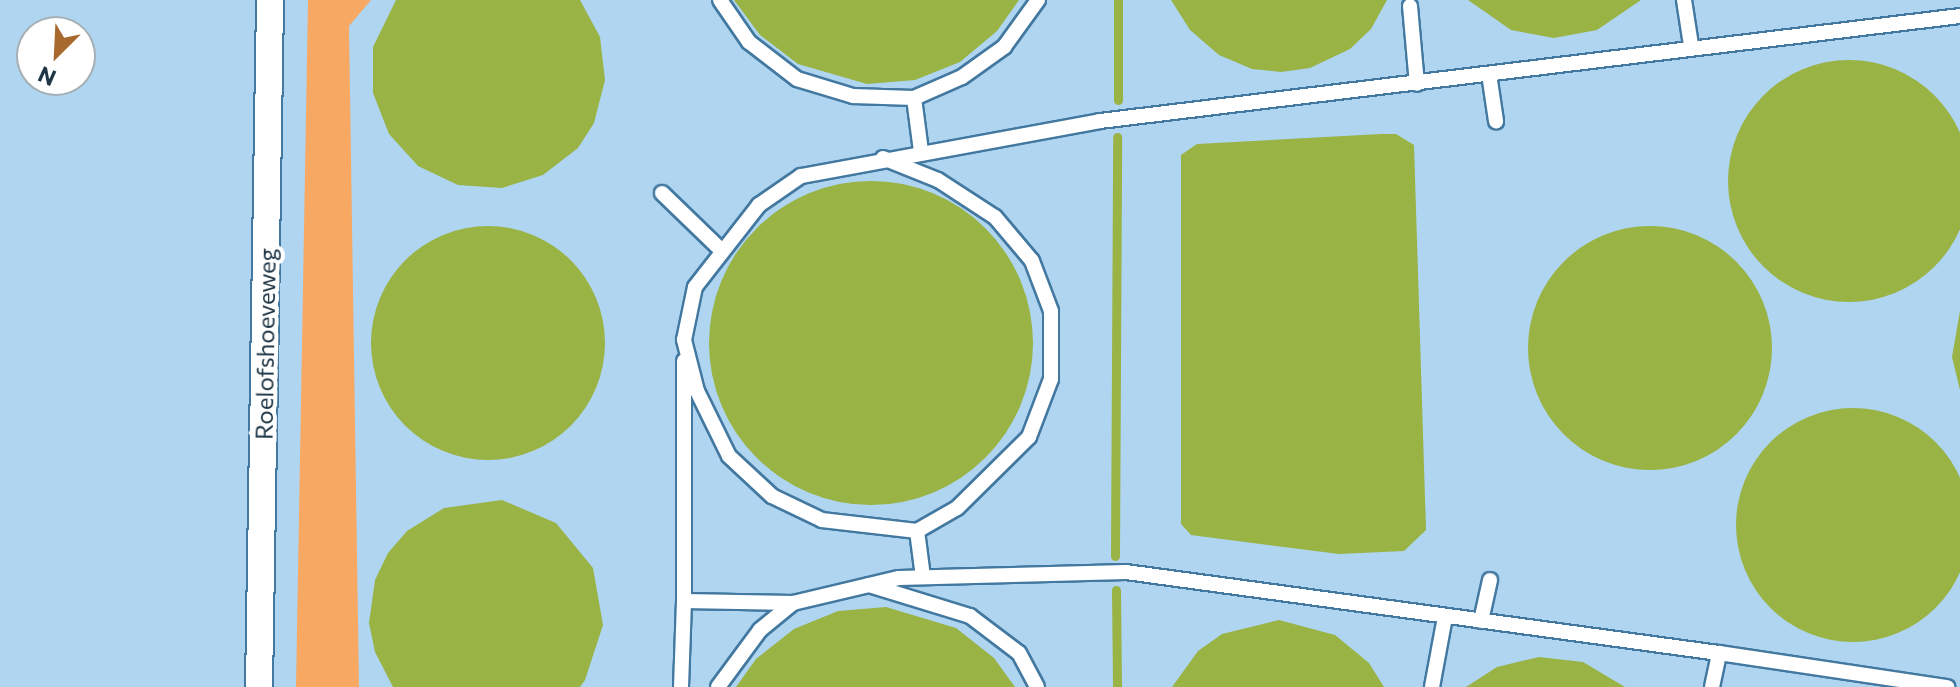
<!DOCTYPE html>
<html>
<head>
<meta charset="utf-8">
<style>
	body { margin:0 }
	#map { position:relative; width:1960px; height:687px; overflow:hidden; background:#c2e3fd; font-family:Commissioner,sans-serif }
	div>[style] { position:absolute }
	.built>* { inset:0; background:#b0d5f1 }
	.green>* { inset:0; background:#f7a963 }
	.water>* { inset:0; background:#99b345 }
	.round { border-radius:50% }
	.stream>* { height:9px; margin:-4.5px; padding:0 4.5px; transform-origin:4.5px; border-radius:4.5px; background:#99b345 }
	.roads { filter:drop-shadow(2px 0 #4379a0) drop-shadow(-2px 0 #4379a0) drop-shadow(0 2px #4379a0) drop-shadow(0 -2px #4379a0) }
	.service>* { height:14px; margin:-7px; padding:0 7px; transform-origin:7px; border-radius:7px; background:#fff }
	.minor>* { height:26px; margin:-13px; padding:0 13px; transform-origin:13px; border-radius:13px; background:#fff }
	span { translate:-50% -50%; white-space:nowrap; text-align:center; line-height:1.15; -webkit-text-stroke:8px #fff; paint-order:stroke }
	.street-label { font-size:24px; color:#1f3646 }
	.north { position:absolute; left:16px; top:16px; width:80px; height:80px; box-sizing:border-box; background:#fff; border:2px solid #a5afb5; border-radius:50%; rotate:204deg; font-size:22px; font-weight:700; line-height:32px; text-align:center; color:#1f3646 }
	.north::after { content:''; display:block; margin:auto; width:28px; height:36px; background:#a7692e; clip-path:polygon(50% 0,100% 100%,50% 72%,0 100%) }
</style>
</head>
<body>
<div id="map">
	<div class="built">
		<i style="clip-path:polygon(evenodd,0 0,1960px 0,1960px 687px,0 687px,0 0,32px 32px,80px 32px,80px 80px,32px 80px,32px 32px)"></i>
	</div>
	<div class="green">
		<i style="clip-path:polygon(308px 0,371px 0,349px 26px,359px 687px,296px 687px)"></i>
	</div>
	<div class="water">
		<i style="clip-path:polygon(396px 0,580px 0,600px 37px,605px 80px,594px 123px,578px 148px,543px 175px,502px 188px,458px 185px,418px 166px,389px 134px,373px 93px,373px 47px)"></i>
		<i style="clip-path:polygon(734px 0,1019px 0,997px 31px,960px 62px,915px 80px,867px 84px,798px 64px,760px 35px)"></i>
		<i style="clip-path:polygon(1171px 0,1387px 0,1371px 29px,1350px 49px,1310px 68px,1281px 72px,1252px 69px,1219px 55px,1190px 30px)"></i>
		<i style="clip-path:polygon(1468px 0,1641px 0,1597px 30px,1554px 38px,1511px 30px)"></i>
		<i class="round" style="left:1728px;top:60px;width:242px;height:242px"></i>
		<i style="clip-path:polygon(1381px 134px,1396px 134px,1414px 145px,1426px 530px,1404px 551px,1339px 554px,1191px 535px,1181px 524px,1181px 155px,1197px 144px)"></i>
		<i class="round" style="left:709px;top:181px;width:324px;height:324px"></i>
		<i class="round" style="left:371px;top:226px;width:234px;height:234px"></i>
		<i class="round" style="left:1528px;top:226px;width:244px;height:244px"></i>
		<i style="clip-path:polygon(1960px 311px,1960px 390px,1952px 357px)"></i>
		<i class="round" style="left:1736px;top:408px;width:234px;height:234px"></i>
		<i style="clip-path:polygon(502px 500px,556px 523px,593px 568px,603px 625px,585px 680px,580px 687px,393px 687px,375px 652px,369px 623px,375px 580px,388px 553px,407px 531px,444px 508px)"></i>
		<i style="clip-path:polygon(886px 607px,956px 628px,994px 658px,1015px 687px,736px 687px,756px 659px,794px 629px,838px 611px)"></i>
		<i style="clip-path:polygon(1279px 620px,1335px 635px,1369px 663px,1384px 687px,1172px 687px,1198px 651px,1222px 634px)"></i>
		<i style="clip-path:polygon(1539px 657px,1583px 662px,1625px 687px,1466px 687px,1497px 667px)"></i>
	</div>
	<div class="stream">
		<i style="left:1118px;top:100px;width:100px;rotate:-90deg"></i>
		<i style="left:1115px;top:556px;width:419px;rotate:-89.7deg"></i>
		<i style="left:1116px;top:590px;width:97px;rotate:89.4deg"></i>
	</div>
	<div class="roads">
		<div class="service">
			<i style="left:720px;top:0;width:51px;rotate:55.4deg"></i>
			<i style="left:749px;top:42px;width:61px;rotate:37.6deg"></i>
			<i style="left:797px;top:79px;width:59px;rotate:16.9deg"></i>
			<i style="left:853px;top:96px;width:61px;rotate:1.9deg"></i>
			<i style="left:914px;top:98px;width:52px;rotate:-23.6deg"></i>
			<i style="left:962px;top:77px;width:52px;rotate:-35.5deg"></i>
			<i style="left:1004px;top:47px;width:58px;rotate:-54.1deg"></i>
			<i style="left:1684px;top:0;width:46px;rotate:81.2deg"></i>
			<i style="left:1410px;top:6px;width:78px;rotate:84.9deg"></i>
			<i style="left:1489px;top:74px;width:48px;rotate:81.5deg"></i>
			<i style="left:914px;top:98px;width:53px;rotate:82.5deg"></i>
			<i style="left:883px;top:158px;width:59px;rotate:21.8deg"></i>
			<i style="left:938px;top:180px;width:68px;rotate:33deg"></i>
			<i style="left:995px;top:217px;width:57px;rotate:49.9deg"></i>
			<i style="left:1032px;top:261px;width:53px;rotate:69.2deg"></i>
			<i style="left:1051px;top:311px;width:68px;rotate:90deg"></i>
			<i style="left:1051px;top:379px;width:62px;rotate:110.8deg"></i>
			<i style="left:1029px;top:437px;width:101px;rotate:135.4deg"></i>
			<i style="left:957px;top:508px;width:46px;rotate:150.1deg"></i>
			<i style="left:662px;top:193px;width:81px;rotate:44deg"></i>
			<i style="left:684px;top:361px;width:240px;rotate:90deg"></i>
			<i style="left:923px;top:577px;width:46px;rotate:-97.4deg"></i>
			<i style="left:917px;top:531px;width:96px;rotate:-173.4deg"></i>
			<i style="left:822px;top:520px;width:55px;rotate:-154.4deg"></i>
			<i style="left:772px;top:496px;width:59px;rotate:-137.1deg"></i>
			<i style="left:729px;top:456px;width:72px;rotate:-116.2deg"></i>
			<i style="left:697px;top:391px;width:53px;rotate:-104.3deg"></i>
			<i style="left:684px;top:340px;width:54px;rotate:-78.3deg"></i>
			<i style="left:695px;top:287px;width:104px;rotate:-52deg"></i>
			<i style="left:759px;top:205px;width:51px;rotate:-34.6deg"></i>
			<i style="left:801px;top:176px;width:304px;rotate:-10.4deg"></i>
			<i style="left:1100px;top:121px;width:866px;rotate:-6.96deg"></i>
			<i style="left:869px;top:585px;width:106px;rotate:17.1deg"></i>
			<i style="left:970px;top:616px;width:61px;rotate:37.1deg"></i>
			<i style="left:1019px;top:653px;width:38px;rotate:62deg"></i>
			<i style="left:1481px;top:621px;width:42px;rotate:-77.6deg"></i>
			<i style="left:681px;top:687px;width:86px;rotate:-88deg"></i>
			<i style="left:684px;top:601px;width:109px;rotate:1.1deg"></i>
			<i style="left:718px;top:687px;width:71px;rotate:-53.6deg"></i>
			<i style="left:760px;top:630px;width:43px;rotate:-39.3deg"></i>
			<i style="left:793px;top:603px;width:109px;rotate:-13.3deg"></i>
			<i style="left:899px;top:578px;width:227px;rotate:-1.5deg"></i>
			<i style="left:1126px;top:572px;width:599px;rotate:7.78deg"></i>
			<i style="left:1432px;top:687px;width:71px;rotate:-79.5deg"></i>
			<i style="left:1712px;top:687px;width:35px;rotate:-78deg"></i>
			<i style="left:1719px;top:653px;width:231px;rotate:8.5deg"></i>
		</div>
		<div class="minor">
			<i style="left:259px;top:687px;width:687px;rotate:-89.08deg"></i>
		</div>
	</div>
	<div class="street-label">
		<span style="left:265px;top:344px;rotate:-89deg">Roelofshoeveweg</span>
	</div>
	<div class="north">N</div>
</div>
</body>
</html>
